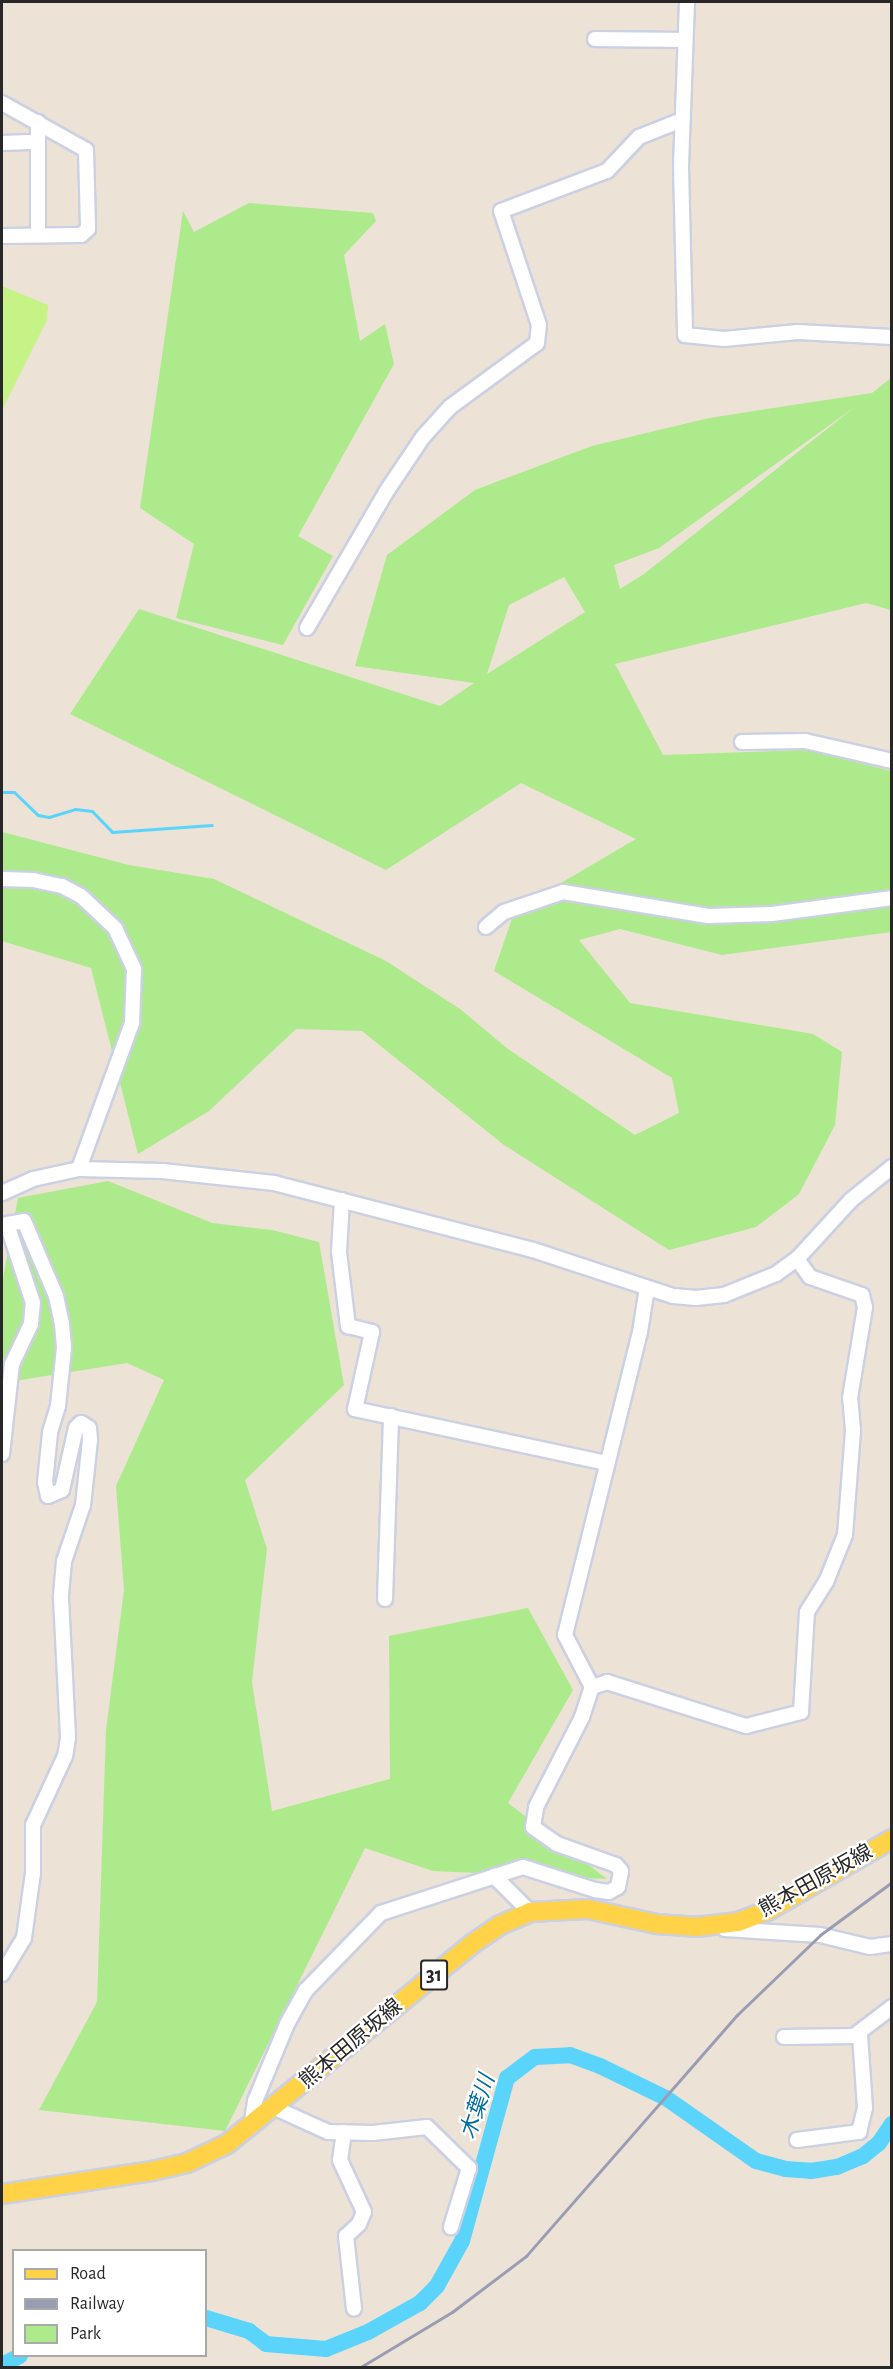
<!DOCTYPE html>
<html>
<head>
<meta charset="utf-8">
<style>
	body { margin:0 }
	#map { position:relative; width:893px; height:2369px; overflow:hidden; background:#ece2d6; font-family:"Alegreya Sans","Noto Sans JP",sans-serif }
	div>[style] { position:absolute }
	.green>* { inset:0; background:#adea8b }
	.pitch>* { inset:0; background:#c6f385 }
	.stream>* { height:3px; margin:-1.5px; padding:0 1.5px; transform-origin:1.5px; border-radius:1.5px; background:#5bd4fc }
	.river>* { height:16px; margin:-8px; padding:0 8px; transform-origin:8px; border-radius:8px; background:#5bd4fc }
	.roads { filter:drop-shadow(2px 0 #cbd0e3) drop-shadow(-2px 0 #cbd0e3) drop-shadow(0 2px #cbd0e3) drop-shadow(0 -2px #cbd0e3) }
	.minor>* { height:14px; margin:-7px; padding:0 7px; transform-origin:7px; border-radius:7px; background:#fff }
	.major>* { height:18px; margin:-9px; padding:0 9px; transform-origin:9px; border-radius:9px; background:#ffd248 }
	.rail>* { height:3px; margin:-1.5px; padding:0 1.5px; transform-origin:1.5px; border-radius:1.5px; background:#999db4 }
	span { translate:-50% -50%; white-space:nowrap; text-align:center; line-height:1.15; -webkit-text-stroke:4.5px #fff; paint-order:stroke }
	.shield-label span { padding:2px 4px; background:#fff; border:2px solid; border-radius:4px; -webkit-text-stroke-width:0 }
	.shield-label { font-size:20px; color:#272727; font-weight:700 }
	.street-label { font-size:21px; color:#272727 }
	.water-label { font-size:22px; color:#006da2; font-style:italic }
	.frame { position:absolute; inset:0; border:3px solid #272727; pointer-events:none }
	.legend { position:absolute; left:12px; top:2249px; width:195px; height:108px; box-sizing:border-box; background:#fff; border:2px solid #a9a9a9; margin:0; padding:8px 10px; list-style:none; font-size:18px; color:#272727 }
	.legend li { display:flex; align-items:center; gap:12px; height:30px }
	.legend b { width:30px; border:2px solid #a9a9a9 }
</style>
</head>
<body>
<div id="map">
	<div class="green">
		<i style="clip-path:polygon(249px 203px,373px 213px,376px 221px,344px 255px,360px 341px,385px 324px,394px 364px,298px 536px,333px 556px,283px 645px,176px 618px,194px 544px,140px 508px,183px 211px,194px 232px)"></i>
		<i style="clip-path:polygon(evenodd,891px 378px,891px 610px,866px 603px,615px 664px,663px 755px,807px 750px,891px 771px,891px 932px,722px 955px,620px 929px,579px 940px,630px 1003px,813px 1034px,842px 1052px,835px 1125px,799px 1194px,756px 1227px,669px 1250px,504px 1145px,362px 1031px,296px 1029px,209px 1111px,138px 1154px,91px 968px,2px 941px,2px 832px,129px 865px,214px 879px,386px 961px,460px 1009px,508px 1049px,635px 1135px,679px 1113px,672px 1078px,494px 971px,515px 910px,636px 839px,521px 783px,386px 870px,70px 714px,139px 609px,440px 706px,474px 683px,355px 666px,387px 555px,475px 490px,592px 446px,709px 418px,872px 393px,891px 378px,856px 406px,644px 574px,620px 589px,614px 565px,659px 548px,856px 406px,891px 378px,564px 577px,585px 612px,487px 674px,509px 605px,564px 577px)"></i>
		<i style="clip-path:polygon(108px 1181px,212px 1223px,272px 1230px,319px 1242px,344px 1385px,245px 1480px,267px 1549px,252px 1682px,272px 1811px,390px 1779px,389px 1636px,528px 1608px,573px 1690px,508px 1803px,607px 1879px,433px 1871px,365px 1848px,225px 2131px,39px 2110px,97px 2002px,106px 1730px,124px 1590px,116px 1486px,164px 1380px,127px 1363px,2px 1383px,2px 1283px,18px 1198px)"></i>
	</div>
	<div class="pitch">
		<i style="clip-path:polygon(2px 286px,48px 305px,47px 320px,2px 410px)"></i>
	</div>
	<div class="stream">
		<i style="left:2px;top:792px;width:12px"></i>
		<i style="left:14px;top:792px;width:33px;rotate:44deg"></i>
		<i style="left:38px;top:815px;width:11px;rotate:10deg"></i>
		<i style="left:49px;top:817px;width:27px;rotate:-17deg"></i>
		<i style="left:75px;top:809px;width:17px;rotate:7deg"></i>
		<i style="left:92px;top:811px;width:29px;rotate:46deg"></i>
		<i style="left:112px;top:832px;width:100px;rotate:-4deg"></i>
	</div>
	<div class="river">
		<i style="left:206px;top:2318px;width:45px;rotate:16.8deg"></i>
		<i style="left:249px;top:2331px;width:21px;rotate:37deg"></i>
		<i style="left:266px;top:2344px;width:60px;rotate:4.8deg"></i>
		<i style="left:326px;top:2349px;width:45px;rotate:-22deg"></i>
		<i style="left:368px;top:2332px;width:60px;rotate:-29.1deg"></i>
		<i style="left:420px;top:2303px;width:24px;rotate:-45deg"></i>
		<i style="left:437px;top:2286px;width:51px;rotate:-60.9deg"></i>
		<i style="left:462px;top:2241px;width:169px;rotate:-74.6deg"></i>
		<i style="left:507px;top:2078px;width:35px;rotate:-37deg"></i>
		<i style="left:535px;top:2057px;width:35px;rotate:-3deg"></i>
		<i style="left:570px;top:2055px;width:32px;rotate:20deg"></i>
		<i style="left:600px;top:2066px;width:73px;rotate:25.9deg"></i>
		<i style="left:666px;top:2098px;width:110px;rotate:35deg"></i>
		<i style="left:756px;top:2161px;width:30px;rotate:15deg"></i>
		<i style="left:785px;top:2169px;width:26px;rotate:4deg"></i>
		<i style="left:811px;top:2171px;width:26px;rotate:-9deg"></i>
		<i style="left:837px;top:2167px;width:28px;rotate:-23deg"></i>
		<i style="left:863px;top:2156px;width:21px;rotate:-39deg"></i>
		<i style="left:879px;top:2143px;width:23px;rotate:-56deg"></i>
		<i style="left:2px;top:2365px;width:20px;rotate:-27deg"></i>
	</div>
	<div class="roads">
		<div class="minor">
			<i style="left:687px;top:2px;width:165px;rotate:92.1deg"></i>
			<i style="left:681px;top:167px;width:168px;rotate:88.6deg"></i>
			<i style="left:685px;top:335px;width:39px;rotate:6deg"></i>
			<i style="left:724px;top:339px;width:74px;rotate:-5.4deg"></i>
			<i style="left:798px;top:332px;width:94px;rotate:3deg"></i>
			<i style="left:595px;top:39px;width:90px;rotate:0.6deg"></i>
			<i style="left:2px;top:103px;width:96px;rotate:29.2deg"></i>
			<i style="left:86px;top:150px;width:79px;rotate:88.5deg"></i>
			<i style="left:88px;top:229px;width:9px;rotate:139deg"></i>
			<i style="left:81px;top:235px;width:79px;rotate:179.3deg"></i>
			<i style="left:2px;top:143px;width:34px;rotate:-2deg"></i>
			<i style="left:38px;top:235px;width:113px;rotate:-90deg"></i>
			<i style="left:307px;top:628px;width:157px;rotate:-59.8deg"></i>
			<i style="left:386px;top:492px;width:66px;rotate:-56.1deg"></i>
			<i style="left:423px;top:437px;width:40px;rotate:-48deg"></i>
			<i style="left:450px;top:407px;width:108px;rotate:-36.3deg"></i>
			<i style="left:537px;top:343px;width:18px;rotate:-84deg"></i>
			<i style="left:539px;top:325px;width:120px;rotate:-108.4deg"></i>
			<i style="left:501px;top:211px;width:113px;rotate:-20.7deg"></i>
			<i style="left:607px;top:171px;width:47px;rotate:-46.7deg"></i>
			<i style="left:639px;top:137px;width:46px;rotate:-21.6deg"></i>
			<i style="left:742px;top:742px;width:63px;rotate:-0.9deg"></i>
			<i style="left:805px;top:741px;width:89px;rotate:12.9deg"></i>
			<i style="left:2px;top:879px;width:31px;rotate:2deg"></i>
			<i style="left:33px;top:880px;width:30px;rotate:12deg"></i>
			<i style="left:62px;top:886px;width:21px;rotate:28deg"></i>
			<i style="left:81px;top:896px;width:47px;rotate:43.3deg"></i>
			<i style="left:115px;top:928px;width:45px;rotate:65.1deg"></i>
			<i style="left:134px;top:969px;width:54px;rotate:92.1deg"></i>
			<i style="left:132px;top:1023px;width:155px;rotate:110deg"></i>
			<i style="left:486px;top:927px;width:23px;rotate:-40deg"></i>
			<i style="left:504px;top:912px;width:62px;rotate:-18.7deg"></i>
			<i style="left:563px;top:892px;width:147px;rotate:9.4deg"></i>
			<i style="left:708px;top:916px;width:64px;rotate:-1.8deg"></i>
			<i style="left:772px;top:914px;width:121px;rotate:-7.6deg"></i>
			<i style="left:2px;top:1193px;width:34px;rotate:-24deg"></i>
			<i style="left:33px;top:1179px;width:47px;rotate:-12.3deg"></i>
			<i style="left:79px;top:1169px;width:83px;rotate:1.4deg"></i>
			<i style="left:162px;top:1171px;width:113px;rotate:6.1deg"></i>
			<i style="left:274px;top:1183px;width:268px;rotate:14.5deg"></i>
			<i style="left:533px;top:1250px;width:147px;rotate:18.2deg"></i>
			<i style="left:673px;top:1296px;width:23px;rotate:5deg"></i>
			<i style="left:696px;top:1298px;width:28px;rotate:-6deg"></i>
			<i style="left:724px;top:1295px;width:56px;rotate:-22deg"></i>
			<i style="left:776px;top:1274px;width:26px;rotate:-36deg"></i>
			<i style="left:797px;top:1259px;width:80px;rotate:-47.5deg"></i>
			<i style="left:851px;top:1200px;width:53px;rotate:-38.8deg"></i>
			<i style="left:342px;top:1200px;width:52px;rotate:93.3deg"></i>
			<i style="left:339px;top:1252px;width:75px;rotate:83.1deg"></i>
			<i style="left:348px;top:1326px;width:25px;rotate:14deg"></i>
			<i style="left:372px;top:1332px;width:79px;rotate:102.4deg"></i>
			<i style="left:355px;top:1409px;width:258px;rotate:12.1deg"></i>
			<i style="left:2px;top:1454px;width:91px;rotate:-83.7deg"></i>
			<i style="left:12px;top:1364px;width:44px;rotate:-64.6deg"></i>
			<i style="left:31px;top:1324px;width:21px;rotate:-85deg"></i>
			<i style="left:33px;top:1303px;width:83px;rotate:-108.2deg"></i>
			<i style="left:7px;top:1224px;width:17px;rotate:-10deg"></i>
			<i style="left:24px;top:1221px;width:82px;rotate:66.9deg"></i>
			<i style="left:56px;top:1296px;width:29px;rotate:78deg"></i>
			<i style="left:62px;top:1324px;width:24px;rotate:85deg"></i>
			<i style="left:64px;top:1348px;width:58px;rotate:95.9deg"></i>
			<i style="left:58px;top:1406px;width:28px;rotate:107deg"></i>
			<i style="left:50px;top:1433px;width:49px;rotate:95.8deg"></i>
			<i style="left:45px;top:1482px;width:14px;rotate:78deg"></i>
			<i style="left:48px;top:1496px;width:15px;rotate:-23deg"></i>
			<i style="left:62px;top:1490px;width:64px;rotate:-77.3deg"></i>
			<i style="left:76px;top:1428px;width:7px;rotate:-45deg"></i>
			<i style="left:81px;top:1423px;width:9px;rotate:32deg"></i>
			<i style="left:89px;top:1428px;width:12px;rotate:85deg"></i>
			<i style="left:90px;top:1440px;width:65px;rotate:96.1deg"></i>
			<i style="left:83px;top:1505px;width:59px;rotate:108.7deg"></i>
			<i style="left:64px;top:1561px;width:37px;rotate:95deg"></i>
			<i style="left:61px;top:1598px;width:140px;rotate:87.1deg"></i>
			<i style="left:68px;top:1738px;width:18px;rotate:99deg"></i>
			<i style="left:65px;top:1756px;width:76px;rotate:114.9deg"></i>
			<i style="left:33px;top:1825px;width:48px;rotate:90deg"></i>
			<i style="left:33px;top:1873px;width:66px;rotate:97.9deg"></i>
			<i style="left:24px;top:1938px;width:42px;rotate:121.4deg"></i>
			<i style="left:385px;top:1599px;width:183px;rotate:-88.1deg"></i>
			<i style="left:592px;top:1687px;width:16px;rotate:-18deg"></i>
			<i style="left:607px;top:1682px;width:146px;rotate:17.6deg"></i>
			<i style="left:746px;top:1726px;width:57px;rotate:-14.3deg"></i>
			<i style="left:801px;top:1712px;width:100px;rotate:-86.6deg"></i>
			<i style="left:807px;top:1612px;width:36px;rotate:-58deg"></i>
			<i style="left:826px;top:1582px;width:51px;rotate:-68deg"></i>
			<i style="left:845px;top:1535px;width:105px;rotate:-85.6deg"></i>
			<i style="left:853px;top:1430px;width:32px;rotate:-95deg"></i>
			<i style="left:850px;top:1398px;width:92px;rotate:-80.6deg"></i>
			<i style="left:865px;top:1307px;width:12px;rotate:-104deg"></i>
			<i style="left:862px;top:1295px;width:55px;rotate:-160.9deg"></i>
			<i style="left:810px;top:1277px;width:22px;rotate:-126deg"></i>
			<i style="left:592px;top:1687px;width:59px;rotate:-117.4deg"></i>
			<i style="left:565px;top:1635px;width:312px;rotate:-76.1deg"></i>
			<i style="left:640px;top:1332px;width:45px;rotate:-81deg"></i>
			<i style="left:494px;top:1876px;width:51px;rotate:45deg"></i>
			<i style="left:725px;top:1929px;width:95px;rotate:3.6deg"></i>
			<i style="left:820px;top:1935px;width:51px;rotate:13.5deg"></i>
			<i style="left:870px;top:1947px;width:22px;rotate:-8deg"></i>
			<i style="left:784px;top:2037px;width:70px;rotate:-0.8deg"></i>
			<i style="left:854px;top:2036px;width:48px;rotate:-37.3deg"></i>
			<i style="left:275px;top:2108px;width:58px;rotate:24.4deg"></i>
			<i style="left:328px;top:2132px;width:45px;rotate:1.3deg"></i>
			<i style="left:373px;top:2133px;width:54px;rotate:-6.3deg"></i>
			<i style="left:427px;top:2127px;width:59px;rotate:44.3deg"></i>
			<i style="left:469px;top:2168px;width:62px;rotate:107deg"></i>
			<i style="left:251px;top:2127px;width:26px;rotate:-81deg"></i>
			<i style="left:255px;top:2101px;width:83px;rotate:-67.4deg"></i>
			<i style="left:287px;top:2024px;width:39px;rotate:-61deg"></i>
			<i style="left:306px;top:1990px;width:107px;rotate:-45.8deg"></i>
			<i style="left:381px;top:1913px;width:149px;rotate:-17.9deg"></i>
			<i style="left:523px;top:1867px;width:76px;rotate:17.7deg"></i>
			<i style="left:595px;top:1890px;width:14px;rotate:8deg"></i>
			<i style="left:609px;top:1892px;width:10px;rotate:-29deg"></i>
			<i style="left:618px;top:1887px;width:16px;rotate:-79deg"></i>
			<i style="left:621px;top:1871px;width:8px;rotate:-130deg"></i>
			<i style="left:616px;top:1865px;width:63px;rotate:-160.4deg"></i>
			<i style="left:557px;top:1844px;width:29px;rotate:-145deg"></i>
			<i style="left:533px;top:1827px;width:20px;rotate:-81deg"></i>
			<i style="left:536px;top:1807px;width:101px;rotate:-62.9deg"></i>
			<i style="left:582px;top:1717px;width:32px;rotate:-72deg"></i>
			<i style="left:344px;top:2132px;width:28px;rotate:98deg"></i>
			<i style="left:340px;top:2160px;width:57px;rotate:65.2deg"></i>
			<i style="left:364px;top:2212px;width:13px;rotate:113deg"></i>
			<i style="left:359px;top:2224px;width:18px;rotate:137deg"></i>
			<i style="left:346px;top:2236px;width:73px;rotate:83.7deg"></i>
			<i style="left:797px;top:2140px;width:63px;rotate:-7.4deg"></i>
			<i style="left:859px;top:2132px;width:25px;rotate:-76deg"></i>
			<i style="left:865px;top:2108px;width:74px;rotate:-93.9deg"></i>
		</div>
		<div class="major">
			<i style="left:2px;top:2194px;width:152px;rotate:-8.7deg"></i>
			<i style="left:152px;top:2171px;width:36px;rotate:-13deg"></i>
			<i style="left:187px;top:2163px;width:44px;rotate:-25.4deg"></i>
			<i style="left:227px;top:2144px;width:316px;rotate:-39.2deg"></i>
			<i style="left:472px;top:1944px;width:34px;rotate:-34deg"></i>
			<i style="left:500px;top:1925px;width:33px;rotate:-23deg"></i>
			<i style="left:530px;top:1912px;width:58px;rotate:-3deg"></i>
			<i style="left:588px;top:1909px;width:71px;rotate:12.3deg"></i>
			<i style="left:657px;top:1924px;width:39px;rotate:4deg"></i>
			<i style="left:696px;top:1927px;width:42px;rotate:-6.8deg"></i>
			<i style="left:738px;top:1922px;width:33px;rotate:-21deg"></i>
			<i style="left:769px;top:1910px;width:142px;rotate:-30deg"></i>
		</div>
	</div>
	<div class="rail">
		<i style="left:359px;top:2368px;width:109px;rotate:-31.1deg"></i>
		<i style="left:452px;top:2312px;width:93px;rotate:-37.1deg"></i>
		<i style="left:526px;top:2256px;width:320px;rotate:-48.8deg"></i>
		<i style="left:737px;top:2015px;width:115px;rotate:-43.9deg"></i>
		<i style="left:820px;top:1935px;width:89px;rotate:-36.4deg"></i>
	</div>
	<div class="shield-label">
		<span style="left:434px;top:1975px">31</span>
	</div>
	<div class="street-label">
		<span style="left:816px;top:1881px;rotate:-29deg">熊本田原坂線</span>
		<span style="left:351px;top:2044px;rotate:-40deg">熊本田原坂線</span>
	</div>
	<div class="water-label">
		<span style="left:478px;top:2107px;rotate:-72deg">木葉川</span>
	</div>
	<div class="frame"></div>
	<ul class="legend">
	<li><b style="height:8px;background:#ffd248"></b>Road</li>
	<li><b style="height:8px;background:#999db4"></b>Railway</li>
	<li><b style="height:16px;background:#adea8b"></b>Park</li>
	</ul>
</div>
</body>
</html>
